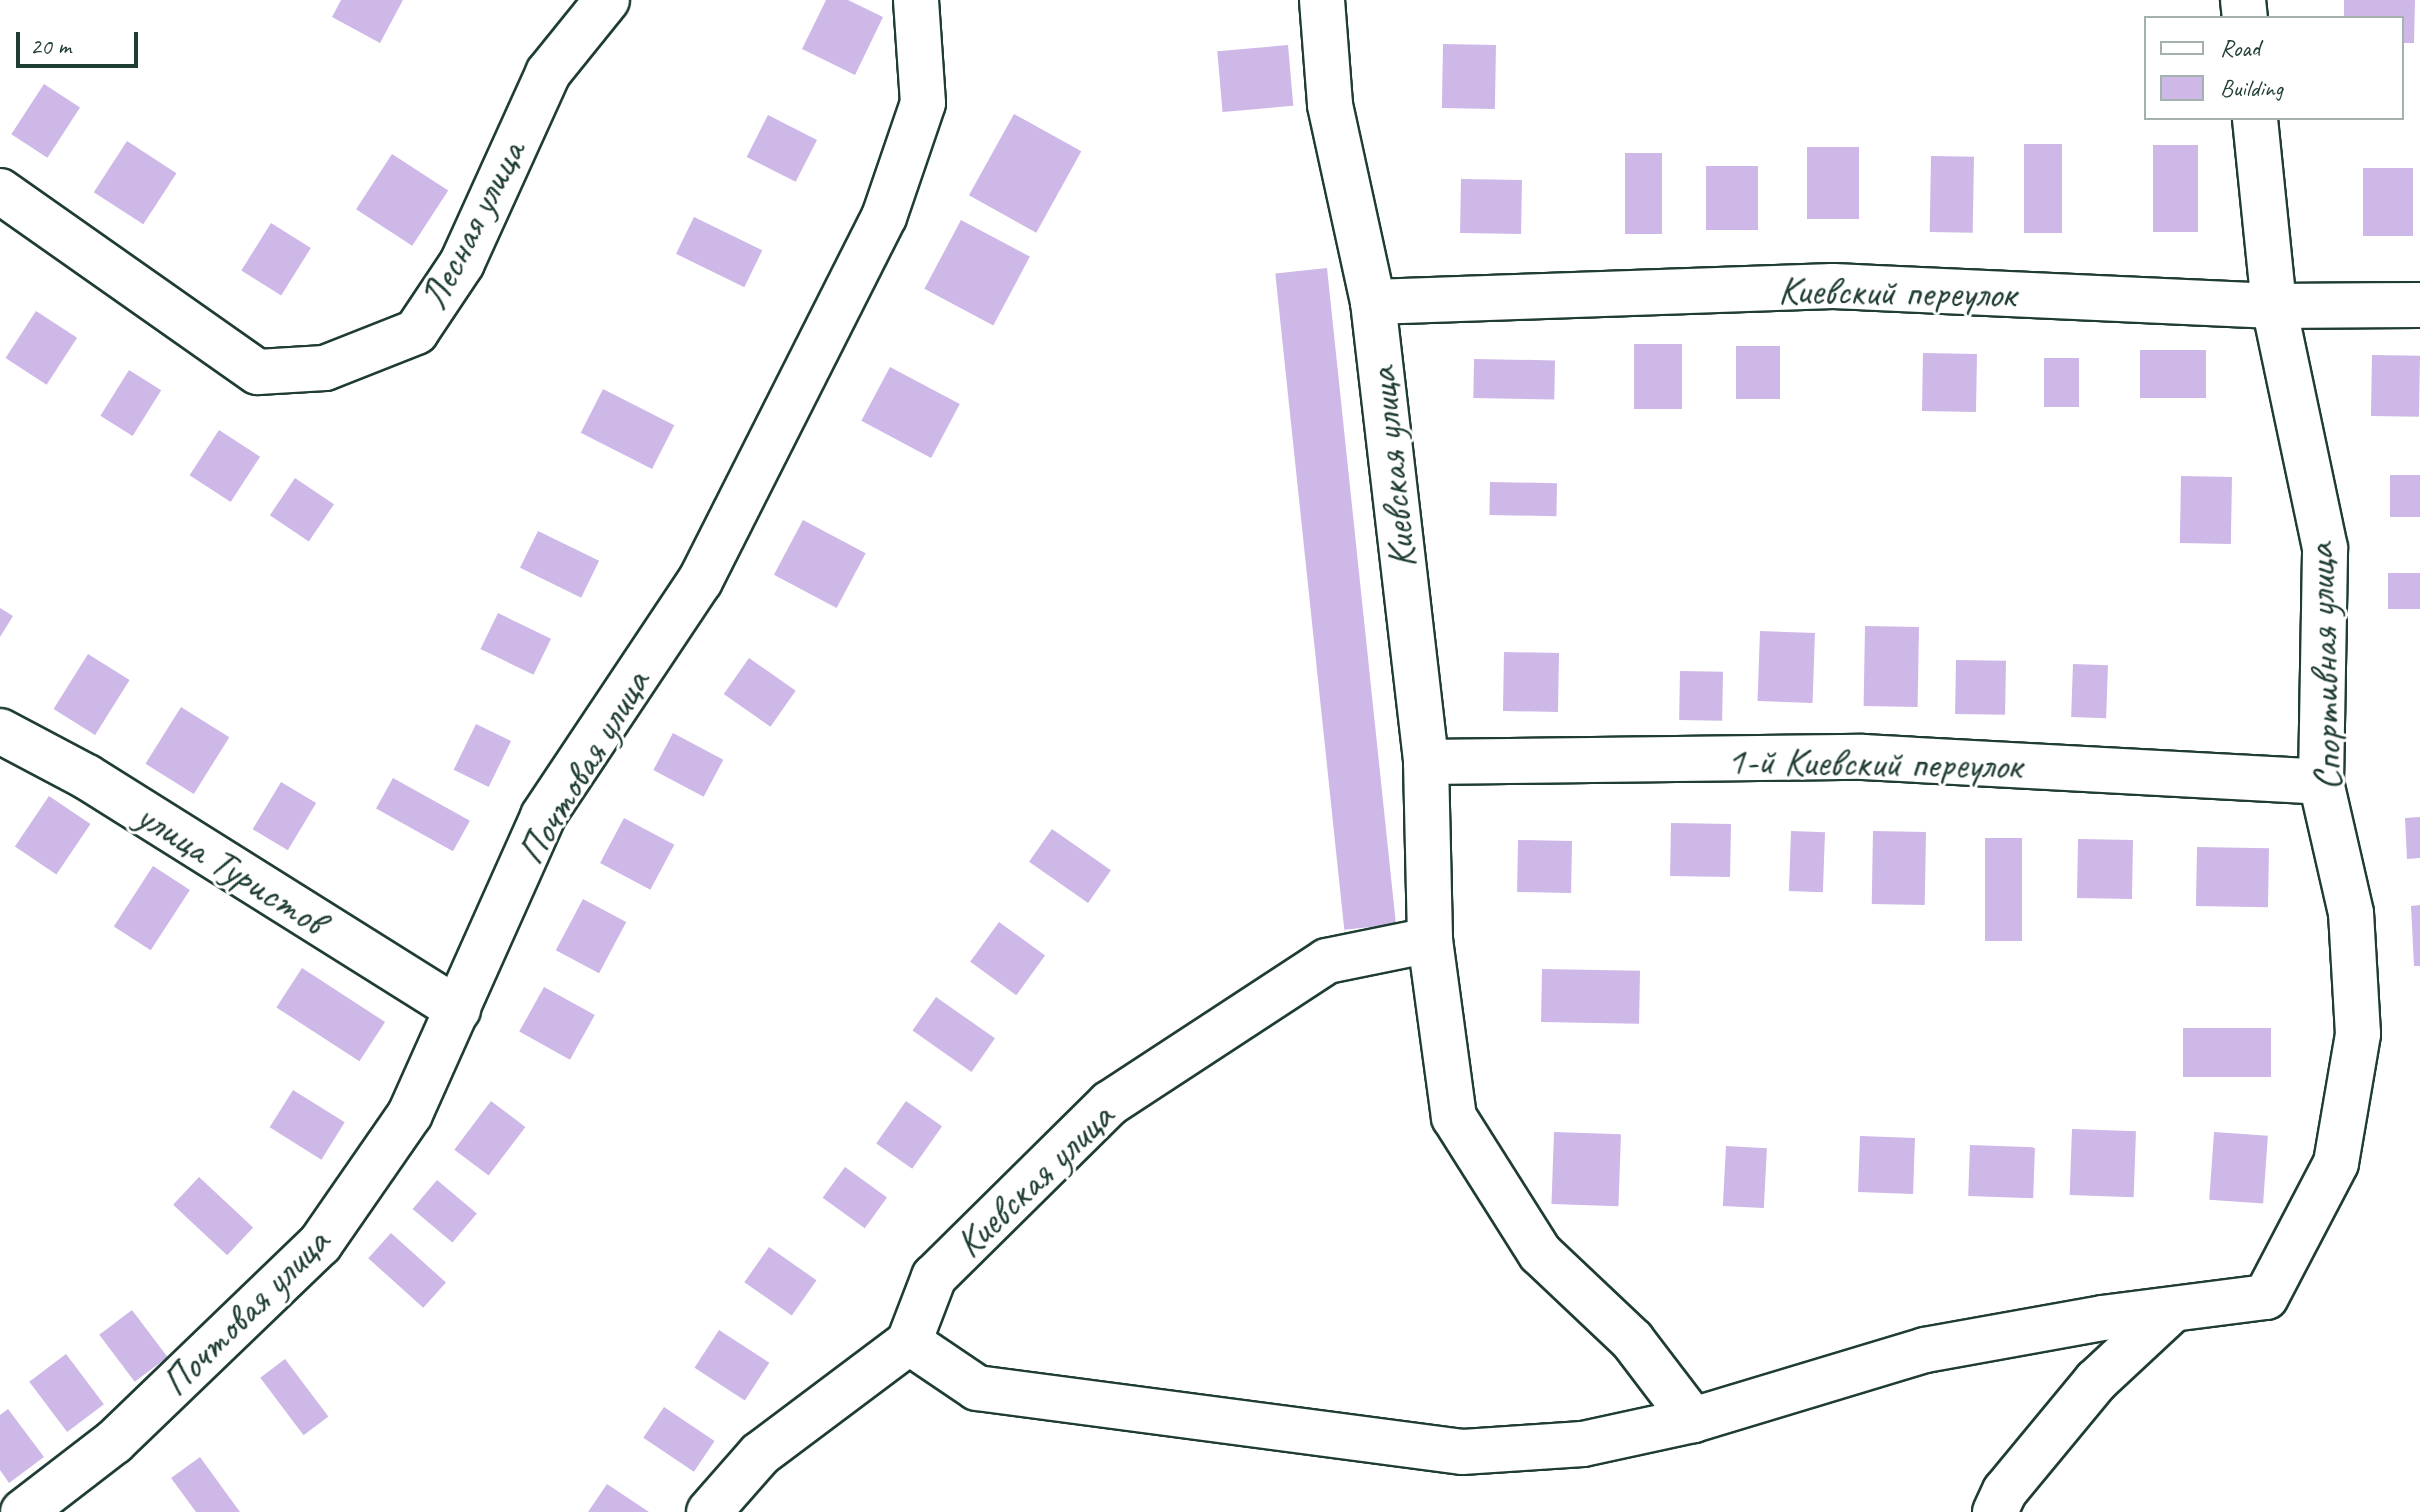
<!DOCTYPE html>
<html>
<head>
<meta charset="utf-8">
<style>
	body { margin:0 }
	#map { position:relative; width:2420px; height:1512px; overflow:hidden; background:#fff; font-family:Caveat,sans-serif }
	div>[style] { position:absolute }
	.building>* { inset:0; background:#ceb8e8; transform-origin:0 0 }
	.roads { filter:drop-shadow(2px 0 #1f3d34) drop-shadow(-2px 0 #1f3d34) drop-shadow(0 2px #1f3d34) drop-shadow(0 -2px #1f3d34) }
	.minor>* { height:44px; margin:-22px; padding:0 22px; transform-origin:22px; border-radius:22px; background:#fff }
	span { translate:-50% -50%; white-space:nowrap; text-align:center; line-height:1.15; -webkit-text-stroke:6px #fff; paint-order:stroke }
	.street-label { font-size:40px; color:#1f3d34 }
	.legend { position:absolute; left:2144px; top:16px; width:260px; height:104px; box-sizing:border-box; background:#fff; border:2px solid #a5b1ae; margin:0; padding:10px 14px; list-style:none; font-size:24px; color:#1f3d34 }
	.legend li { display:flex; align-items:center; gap:16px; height:40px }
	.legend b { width:40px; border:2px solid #a5b1ae }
	.scale { position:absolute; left:16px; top:32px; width:122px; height:36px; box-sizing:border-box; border:4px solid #1f3d34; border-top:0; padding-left:10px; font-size:24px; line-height:28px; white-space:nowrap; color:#1f3d34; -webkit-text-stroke:6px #fff; paint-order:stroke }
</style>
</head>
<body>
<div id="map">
	<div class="building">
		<i style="clip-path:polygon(341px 0,403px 0,380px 43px,332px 17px)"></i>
		<i style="clip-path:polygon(826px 0,848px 0,883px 17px,855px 75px,802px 49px)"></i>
		<i style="clip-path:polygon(2344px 0,2415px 0,2414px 43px,2402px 43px,2402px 18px,2344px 18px)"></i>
		<i style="left:1443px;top:44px;width:53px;height:64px;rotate:1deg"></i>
		<i style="left:1288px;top:45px;width:61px;height:71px;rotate:85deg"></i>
		<i style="left:44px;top:84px;width:43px;height:60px;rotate:33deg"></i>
		<i style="left:1014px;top:114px;width:77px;height:93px;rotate:29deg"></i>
		<i style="left:768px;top:115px;width:55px;height:47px;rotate:27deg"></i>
		<i style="left:127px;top:141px;width:59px;height:61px;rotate:33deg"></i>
		<i style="left:2024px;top:144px;width:38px;height:89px"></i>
		<i style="left:2153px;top:145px;width:45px;height:87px"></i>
		<i style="left:1807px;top:147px;width:52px;height:72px"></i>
		<i style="left:1625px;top:153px;width:37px;height:81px"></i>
		<i style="left:392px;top:154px;width:67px;height:66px;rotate:33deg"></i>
		<i style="left:1931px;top:156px;width:43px;height:76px;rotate:1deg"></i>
		<i style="left:1706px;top:166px;width:52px;height:64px"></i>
		<i style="left:2363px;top:168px;width:50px;height:68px"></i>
		<i style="left:1461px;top:179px;width:61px;height:54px;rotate:1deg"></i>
		<i style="left:694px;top:217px;width:76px;height:41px;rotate:26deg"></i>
		<i style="left:961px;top:220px;width:78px;height:78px;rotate:28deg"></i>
		<i style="left:271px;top:223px;width:47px;height:56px;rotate:32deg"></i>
		<i style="left:1327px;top:268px;width:660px;height:52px;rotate:84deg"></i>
		<i style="left:36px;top:311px;width:49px;height:56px;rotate:33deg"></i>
		<i style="left:1634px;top:344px;width:48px;height:65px"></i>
		<i style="left:1736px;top:346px;width:44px;height:53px"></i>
		<i style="left:2140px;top:350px;width:66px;height:48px"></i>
		<i style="left:1923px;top:353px;width:54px;height:58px;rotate:1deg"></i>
		<i style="left:2372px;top:355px;width:48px;height:61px;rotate:1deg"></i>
		<i style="left:2044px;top:358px;width:35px;height:49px"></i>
		<i style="left:1474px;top:359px;width:81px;height:39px;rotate:1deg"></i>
		<i style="left:890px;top:367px;width:79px;height:61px;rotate:28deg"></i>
		<i style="left:129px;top:370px;width:38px;height:54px;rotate:32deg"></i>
		<i style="left:603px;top:389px;width:80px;height:49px;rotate:27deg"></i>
		<i style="left:219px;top:430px;width:49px;height:54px;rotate:33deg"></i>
		<i style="left:2390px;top:475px;width:30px;height:42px"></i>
		<i style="left:2181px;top:476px;width:51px;height:67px;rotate:1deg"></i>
		<i style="left:295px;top:478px;width:47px;height:45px;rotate:34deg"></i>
		<i style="left:1490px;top:482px;width:67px;height:33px;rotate:1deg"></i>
		<i style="left:803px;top:520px;width:71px;height:62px;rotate:28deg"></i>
		<i style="left:538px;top:531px;width:68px;height:41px;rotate:26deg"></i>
		<i style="left:2388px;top:573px;width:32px;height:36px"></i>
		<i style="clip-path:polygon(0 608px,13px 616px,0 637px)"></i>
		<i style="left:498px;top:613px;width:59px;height:40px;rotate:26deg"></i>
		<i style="left:1865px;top:626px;width:54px;height:80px;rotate:1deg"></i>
		<i style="left:1760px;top:631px;width:55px;height:70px;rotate:2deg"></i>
		<i style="left:1504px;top:652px;width:55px;height:59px;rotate:1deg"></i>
		<i style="left:88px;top:654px;width:49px;height:65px;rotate:32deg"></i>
		<i style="left:749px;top:658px;width:57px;height:44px;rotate:35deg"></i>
		<i style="left:1956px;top:660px;width:50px;height:54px;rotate:1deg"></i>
		<i style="left:2073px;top:664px;width:35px;height:53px;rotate:2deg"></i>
		<i style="left:1680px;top:671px;width:43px;height:49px;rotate:1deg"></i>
		<i style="left:181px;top:707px;width:57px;height:67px;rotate:32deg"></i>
		<i style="left:476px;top:724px;width:39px;height:51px;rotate:26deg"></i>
		<i style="left:673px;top:733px;width:57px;height:42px;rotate:28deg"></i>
		<i style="left:393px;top:778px;width:88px;height:35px;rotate:29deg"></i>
		<i style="left:281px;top:782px;width:41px;height:55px;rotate:31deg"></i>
		<i style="left:49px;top:796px;width:50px;height:61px;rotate:34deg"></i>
		<i style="clip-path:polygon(2420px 817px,2420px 858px,2407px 859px,2405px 818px)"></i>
		<i style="left:624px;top:818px;width:57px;height:51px;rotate:28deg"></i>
		<i style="left:1671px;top:823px;width:60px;height:53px;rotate:1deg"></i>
		<i style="left:1052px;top:829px;width:72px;height:40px;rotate:35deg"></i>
		<i style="left:1791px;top:831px;width:34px;height:60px;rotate:2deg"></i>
		<i style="left:1873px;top:831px;width:53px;height:73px;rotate:1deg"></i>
		<i style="left:1985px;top:838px;width:37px;height:103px"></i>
		<i style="left:2078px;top:839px;width:55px;height:59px;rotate:1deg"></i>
		<i style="left:1518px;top:840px;width:54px;height:52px;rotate:1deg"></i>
		<i style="left:2197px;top:847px;width:72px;height:59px;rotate:1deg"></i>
		<i style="left:153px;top:866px;width:44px;height:72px;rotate:33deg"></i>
		<i style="left:583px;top:899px;width:49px;height:58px;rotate:28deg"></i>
		<i style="clip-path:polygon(2420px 905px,2420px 966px,2414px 966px,2411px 906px)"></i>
		<i style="left:999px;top:922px;width:57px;height:49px;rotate:36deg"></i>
		<i style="left:302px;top:968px;width:99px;height:47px;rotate:33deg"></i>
		<i style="left:1542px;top:969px;width:98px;height:53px;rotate:1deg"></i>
		<i style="left:544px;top:987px;width:58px;height:51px;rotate:29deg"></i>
		<i style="left:936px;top:997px;width:72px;height:41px;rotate:35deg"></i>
		<i style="left:2271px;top:1028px;width:49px;height:88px;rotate:90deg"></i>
		<i style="left:293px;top:1090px;width:61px;height:44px;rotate:32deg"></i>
		<i style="left:491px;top:1101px;width:43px;height:61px;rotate:37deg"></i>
		<i style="left:906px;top:1101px;width:44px;height:52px;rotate:35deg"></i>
		<i style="left:2072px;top:1129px;width:64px;height:66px;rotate:2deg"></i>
		<i style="left:1554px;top:1132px;width:67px;height:72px;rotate:2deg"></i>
		<i style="left:2214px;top:1132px;width:54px;height:68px;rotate:4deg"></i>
		<i style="left:1860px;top:1136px;width:55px;height:56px;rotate:2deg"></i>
		<i style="left:1970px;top:1145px;width:65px;height:51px;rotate:2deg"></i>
		<i style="left:1726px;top:1146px;width:41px;height:60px;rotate:3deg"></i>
		<i style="left:845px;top:1167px;width:52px;height:38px;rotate:36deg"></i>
		<i style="left:199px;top:1177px;width:74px;height:38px;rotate:43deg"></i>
		<i style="left:437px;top:1180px;width:52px;height:38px;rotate:40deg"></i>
		<i style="left:391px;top:1233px;width:74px;height:34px;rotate:42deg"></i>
		<i style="left:769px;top:1247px;width:58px;height:43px;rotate:35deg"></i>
		<i style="left:132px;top:1310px;width:59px;height:41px;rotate:53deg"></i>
		<i style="left:719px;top:1330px;width:60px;height:45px;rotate:33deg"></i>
		<i style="left:66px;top:1354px;width:63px;height:46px;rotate:53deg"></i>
		<i style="left:285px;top:1359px;width:72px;height:31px;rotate:53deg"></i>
		<i style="left:664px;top:1407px;width:61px;height:37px;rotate:34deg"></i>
		<i style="clip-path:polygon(8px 1409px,44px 1457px,9px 1483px,0 1470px,0 1415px)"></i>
		<i style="clip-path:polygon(200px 1457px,240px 1512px,196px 1512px,171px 1478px)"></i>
		<i style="clip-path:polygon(607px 1484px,649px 1512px,588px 1512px)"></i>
	</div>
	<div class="roads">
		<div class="minor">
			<i style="left:1322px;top:0;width:105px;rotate:85.6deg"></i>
			<i style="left:1330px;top:105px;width:202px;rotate:77.7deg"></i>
			<i style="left:1373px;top:302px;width:463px;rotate:83.4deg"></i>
			<i style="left:1426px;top:762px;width:178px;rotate:88.7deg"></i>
			<i style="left:1430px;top:940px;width:179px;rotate:82.3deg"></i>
			<i style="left:1454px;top:1117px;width:161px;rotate:57.7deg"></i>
			<i style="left:1540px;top:1253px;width:127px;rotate:43.4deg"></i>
			<i style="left:1632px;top:1340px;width:101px;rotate:52.7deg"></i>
			<i style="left:2243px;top:0;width:18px;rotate:84deg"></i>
			<i style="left:0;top:191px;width:315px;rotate:35.1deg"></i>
			<i style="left:258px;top:372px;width:67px;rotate:-3.4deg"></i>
			<i style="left:325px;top:368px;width:98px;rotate:-21.6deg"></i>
			<i style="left:416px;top:332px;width:83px;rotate:-56.3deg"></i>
			<i style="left:462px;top:263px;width:209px;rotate:-65.6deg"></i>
			<i style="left:548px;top:73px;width:94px;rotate:-51.1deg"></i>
			<i style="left:1373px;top:302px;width:460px;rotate:-2deg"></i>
			<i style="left:1833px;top:286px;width:441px;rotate:2.6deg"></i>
			<i style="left:2274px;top:306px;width:146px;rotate:-0.4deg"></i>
			<i style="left:0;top:731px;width:98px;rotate:27.9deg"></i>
			<i style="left:87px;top:777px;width:438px;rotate:32.1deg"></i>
			<i style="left:1426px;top:762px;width:437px;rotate:-0.7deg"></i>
			<i style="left:1863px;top:757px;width:459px;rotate:3.1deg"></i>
			<i style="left:909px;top:1342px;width:82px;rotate:34.1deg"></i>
			<i style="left:977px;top:1388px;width:489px;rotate:7.5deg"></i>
			<i style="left:1462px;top:1452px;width:121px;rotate:-3.8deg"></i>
			<i style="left:1583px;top:1444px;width:113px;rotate:-12.3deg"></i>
			<i style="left:1693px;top:1420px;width:242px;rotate:-16.8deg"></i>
			<i style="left:1925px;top:1350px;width:180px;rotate:-10.2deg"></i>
			<i style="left:2102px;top:1318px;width:165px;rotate:-7.3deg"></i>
			<i style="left:2266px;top:1297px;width:151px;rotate:-62.4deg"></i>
			<i style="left:2336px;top:1163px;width:131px;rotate:-80.3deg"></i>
			<i style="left:2358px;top:1034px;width:121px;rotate:-93.3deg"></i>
			<i style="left:2351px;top:913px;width:134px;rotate:-102.9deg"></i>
			<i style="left:2321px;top:782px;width:234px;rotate:-89deg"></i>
			<i style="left:2325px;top:548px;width:247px;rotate:-101.9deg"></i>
			<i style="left:2274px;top:306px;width:189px;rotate:-95.8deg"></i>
			<i style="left:23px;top:1512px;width:115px;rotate:-37.6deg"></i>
			<i style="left:114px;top:1442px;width:286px;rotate:-43.9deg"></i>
			<i style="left:320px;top:1244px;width:158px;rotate:-55.3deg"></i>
			<i style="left:410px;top:1114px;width:326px;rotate:-65.9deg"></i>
			<i style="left:543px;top:816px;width:283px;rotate:-56.3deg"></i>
			<i style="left:700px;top:581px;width:408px;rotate:-63.2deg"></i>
			<i style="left:884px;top:217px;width:120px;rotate:-71.1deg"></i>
			<i style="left:923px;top:103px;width:103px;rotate:-93.9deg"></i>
			<i style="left:709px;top:1512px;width:77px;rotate:-48.7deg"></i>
			<i style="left:760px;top:1454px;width:186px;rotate:-36.9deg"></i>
			<i style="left:909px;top:1342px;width:70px;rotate:-69deg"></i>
			<i style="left:934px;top:1277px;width:247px;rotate:-44.7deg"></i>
			<i style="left:1110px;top:1103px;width:259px;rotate:-33.2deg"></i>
			<i style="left:1327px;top:961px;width:105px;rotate:-11.5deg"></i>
			<i style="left:1995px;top:1512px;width:23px;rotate:-65deg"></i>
			<i style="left:2005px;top:1491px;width:143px;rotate:-50.4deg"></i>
			<i style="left:2096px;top:1381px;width:101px;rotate:-43deg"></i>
		</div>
	</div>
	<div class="street-label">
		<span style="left:472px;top:225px;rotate:-63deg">Лесная улица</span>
		<span style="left:1897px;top:292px;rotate:1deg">Киевский переулок</span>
		<span style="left:1392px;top:468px;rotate:-96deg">Киевская улица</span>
		<span style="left:2324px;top:667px;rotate:-92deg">Спортивная улица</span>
		<span style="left:1874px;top:763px;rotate:1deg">1-й Киевский переулок</span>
		<span style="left:583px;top:767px;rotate:-59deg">Почтовая улица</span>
		<span style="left:231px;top:868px;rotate:32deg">улица Туристов</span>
		<span style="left:1034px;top:1180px;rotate:-44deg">Киевская улица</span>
		<span style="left:245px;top:1312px;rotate:-45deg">Почтовая улица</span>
	</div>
	<ul class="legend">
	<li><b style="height:10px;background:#fff"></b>Road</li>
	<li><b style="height:22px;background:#ceb8e8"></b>Building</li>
	</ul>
	<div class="scale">20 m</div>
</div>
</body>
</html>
